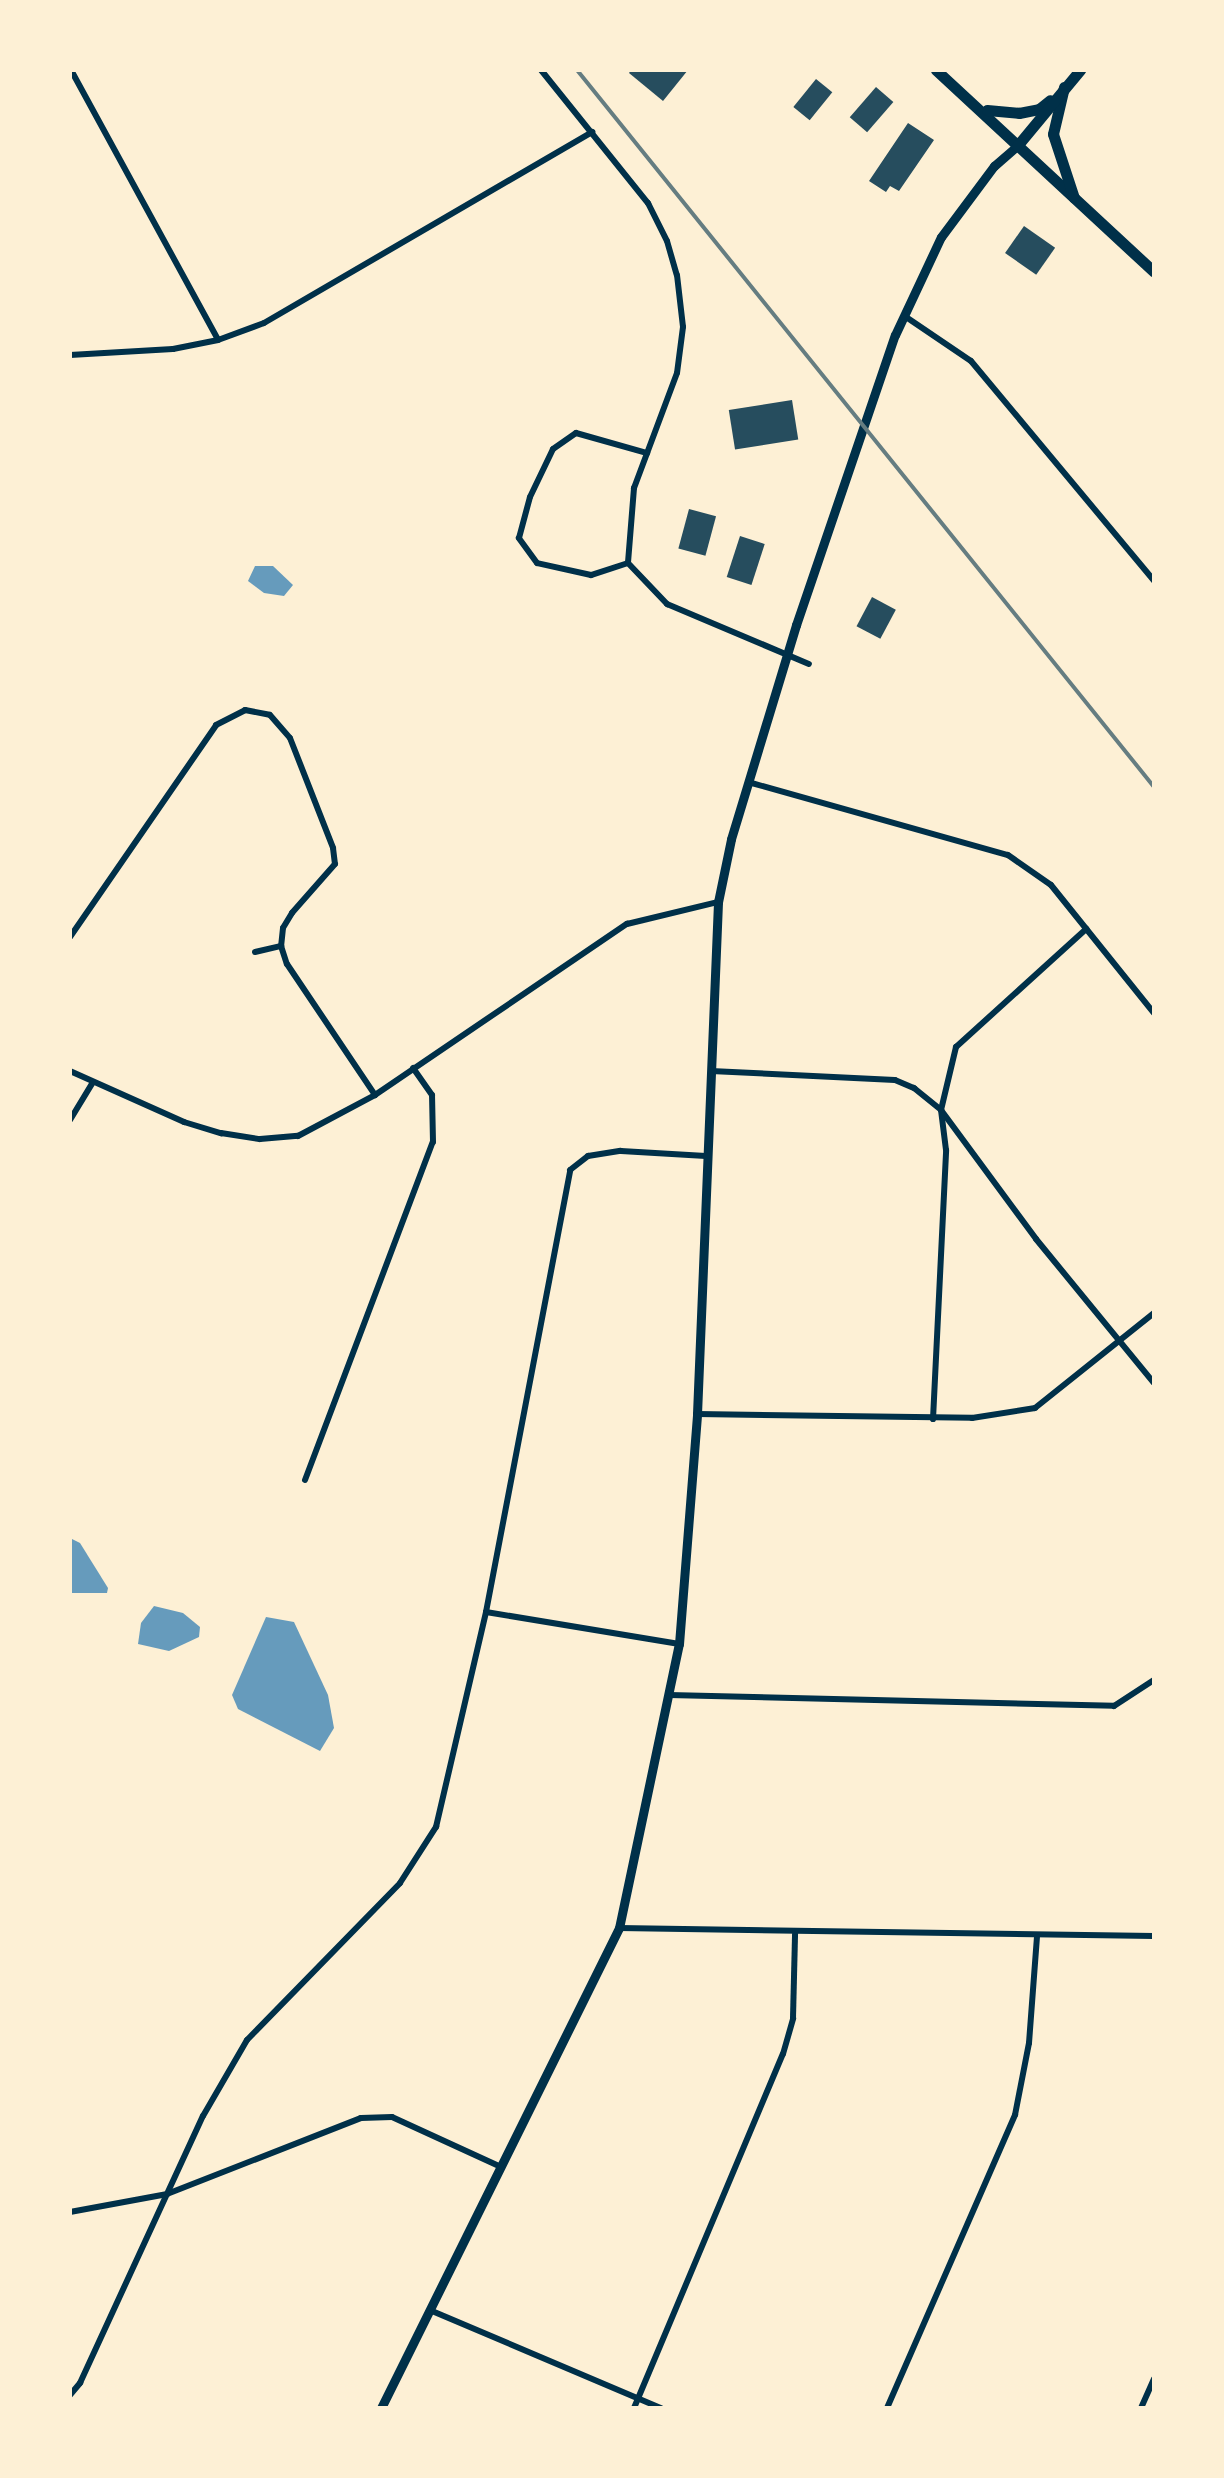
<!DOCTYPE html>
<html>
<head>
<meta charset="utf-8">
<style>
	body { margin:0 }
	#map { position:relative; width:1224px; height:2478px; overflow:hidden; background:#fdf0d5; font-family:Helvetica,sans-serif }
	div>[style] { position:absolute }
	.water>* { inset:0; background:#669bbc }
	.building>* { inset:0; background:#264d5e; transform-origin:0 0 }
	.minor>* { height:6px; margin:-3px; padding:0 3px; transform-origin:3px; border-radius:3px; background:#003049 }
	.tertiary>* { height:9px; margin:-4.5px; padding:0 4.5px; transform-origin:4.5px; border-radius:4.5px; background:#003049 }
	.primary>* { height:11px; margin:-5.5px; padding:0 5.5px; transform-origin:5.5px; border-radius:5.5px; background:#003049 }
	.rail>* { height:4px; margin:-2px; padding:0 2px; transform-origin:2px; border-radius:2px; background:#657d81 }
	span { translate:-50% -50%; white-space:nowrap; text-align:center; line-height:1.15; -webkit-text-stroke:9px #fdf0d5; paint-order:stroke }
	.frame { position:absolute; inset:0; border:72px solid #fdf0d5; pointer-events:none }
</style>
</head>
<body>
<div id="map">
	<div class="water">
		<i style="clip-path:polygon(255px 566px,273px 566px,293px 585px,284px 596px,264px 593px,248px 581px)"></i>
		<i style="clip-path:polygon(70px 1538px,80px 1543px,108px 1588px,107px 1593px,70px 1593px)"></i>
		<i style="clip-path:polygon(154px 1606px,183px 1613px,200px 1627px,199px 1637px,169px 1651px,138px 1644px,141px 1623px)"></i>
		<i style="clip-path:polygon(266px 1617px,294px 1622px,328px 1695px,334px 1728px,320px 1751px,238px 1709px,232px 1695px)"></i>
	</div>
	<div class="building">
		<i style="clip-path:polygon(631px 70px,688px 70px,663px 101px,629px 73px)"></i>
		<i style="left:816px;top:79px;width:21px;height:36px;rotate:39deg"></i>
		<i style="left:876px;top:87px;width:23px;height:40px;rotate:41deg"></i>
		<i style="clip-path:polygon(908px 123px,934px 140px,899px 191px,890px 186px,886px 192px,869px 181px)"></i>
		<i style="left:1024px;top:226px;width:38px;height:33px;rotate:35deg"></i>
		<i style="left:792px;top:400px;width:40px;height:64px;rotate:81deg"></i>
		<i style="left:689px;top:509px;width:28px;height:41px;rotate:15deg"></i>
		<i style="left:740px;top:536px;width:26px;height:43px;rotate:18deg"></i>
		<i style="left:872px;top:597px;width:27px;height:33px;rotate:28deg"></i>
	</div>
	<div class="minor">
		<i style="left:71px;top:70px;width:307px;rotate:61.4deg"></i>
		<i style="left:541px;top:70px;width:171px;rotate:51.2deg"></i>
		<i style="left:648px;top:203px;width:42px;rotate:63.4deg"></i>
		<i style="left:667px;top:241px;width:35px;rotate:74deg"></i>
		<i style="left:677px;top:275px;width:52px;rotate:83.4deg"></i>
		<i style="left:683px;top:327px;width:46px;rotate:97.4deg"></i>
		<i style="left:677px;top:373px;width:123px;rotate:110.5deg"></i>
		<i style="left:634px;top:488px;width:75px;rotate:94.6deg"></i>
		<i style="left:628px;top:563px;width:57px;rotate:46.4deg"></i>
		<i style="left:667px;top:604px;width:154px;rotate:22.9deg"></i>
		<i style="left:906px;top:317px;width:78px;rotate:34.1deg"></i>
		<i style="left:971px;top:361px;width:286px;rotate:50.2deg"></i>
		<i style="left:70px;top:355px;width:103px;rotate:-3.3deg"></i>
		<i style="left:173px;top:349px;width:46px;rotate:-11.3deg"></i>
		<i style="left:218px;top:340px;width:49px;rotate:-20.3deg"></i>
		<i style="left:264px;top:323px;width:380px;rotate:-30.2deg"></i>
		<i style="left:628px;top:563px;width:39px;rotate:162deg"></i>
		<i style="left:591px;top:575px;width:55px;rotate:-167.5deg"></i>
		<i style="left:537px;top:563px;width:31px;rotate:-126deg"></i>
		<i style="left:519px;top:538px;width:42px;rotate:-75deg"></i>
		<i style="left:530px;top:497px;width:53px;rotate:-64.4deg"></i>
		<i style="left:553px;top:449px;width:28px;rotate:-35deg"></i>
		<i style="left:576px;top:433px;width:74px;rotate:15.7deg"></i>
		<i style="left:748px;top:782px;width:270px;rotate:15.7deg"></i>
		<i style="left:1008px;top:855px;width:52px;rotate:34.9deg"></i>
		<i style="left:1051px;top:885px;width:164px;rotate:51.2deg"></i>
		<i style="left:70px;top:937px;width:257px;rotate:-55.4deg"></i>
		<i style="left:216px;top:725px;width:33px;rotate:-27deg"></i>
		<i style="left:245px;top:710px;width:25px;rotate:11deg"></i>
		<i style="left:270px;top:715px;width:30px;rotate:49deg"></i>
		<i style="left:290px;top:738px;width:118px;rotate:68.6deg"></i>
		<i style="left:333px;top:848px;width:16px;rotate:83deg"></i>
		<i style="left:335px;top:864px;width:65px;rotate:131.3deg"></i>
		<i style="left:292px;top:913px;width:17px;rotate:121deg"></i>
		<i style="left:283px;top:928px;width:18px;rotate:96deg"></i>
		<i style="left:281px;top:946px;width:19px;rotate:72deg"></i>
		<i style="left:287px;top:964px;width:158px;rotate:56.1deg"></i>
		<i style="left:255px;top:952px;width:27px;rotate:-13deg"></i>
		<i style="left:70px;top:1071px;width:125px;rotate:24.1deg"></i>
		<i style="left:184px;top:1122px;width:39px;rotate:17deg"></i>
		<i style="left:221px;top:1133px;width:39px;rotate:9deg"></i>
		<i style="left:260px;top:1139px;width:38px;rotate:-5deg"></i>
		<i style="left:298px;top:1136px;width:87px;rotate:-28deg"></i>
		<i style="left:375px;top:1095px;width:305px;rotate:-34.2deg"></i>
		<i style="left:627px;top:924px;width:94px;rotate:-13.6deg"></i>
		<i style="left:711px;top:1071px;width:184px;rotate:2.8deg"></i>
		<i style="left:895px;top:1080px;width:21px;rotate:23deg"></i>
		<i style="left:914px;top:1088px;width:35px;rotate:39deg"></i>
		<i style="left:941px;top:1110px;width:160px;rotate:53.6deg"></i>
		<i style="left:1036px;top:1239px;width:186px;rotate:50.7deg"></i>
		<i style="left:70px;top:1120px;width:44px;rotate:-58.8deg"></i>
		<i style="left:697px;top:1414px;width:275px;rotate:0.8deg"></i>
		<i style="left:972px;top:1418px;width:64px;rotate:-9deg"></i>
		<i style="left:1035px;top:1408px;width:152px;rotate:-38.6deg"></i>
		<i style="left:933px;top:1419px;width:269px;rotate:-87.2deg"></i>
		<i style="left:946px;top:1150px;width:40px;rotate:-97.1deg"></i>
		<i style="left:941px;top:1110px;width:65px;rotate:-76.6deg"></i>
		<i style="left:956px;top:1047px;width:176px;rotate:-42.2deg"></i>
		<i style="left:305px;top:1480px;width:361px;rotate:-69.3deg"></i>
		<i style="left:433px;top:1142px;width:47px;rotate:-91.2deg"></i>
		<i style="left:432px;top:1095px;width:33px;rotate:-125deg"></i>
		<i style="left:486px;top:1612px;width:196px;rotate:9.4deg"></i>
		<i style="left:669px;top:1695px;width:445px;rotate:1.4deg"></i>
		<i style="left:1114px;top:1706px;width:48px;rotate:-33deg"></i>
		<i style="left:619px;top:1928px;width:535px;rotate:0.86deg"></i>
		<i style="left:70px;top:2212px;width:99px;rotate:-10.5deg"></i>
		<i style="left:167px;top:2194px;width:208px;rotate:-21.4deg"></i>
		<i style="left:361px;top:2118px;width:31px;rotate:-2deg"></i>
		<i style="left:392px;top:2117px;width:120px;rotate:24.6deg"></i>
		<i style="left:432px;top:2311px;width:249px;rotate:23deg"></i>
		<i style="left:70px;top:2395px;width:16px;rotate:-50deg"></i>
		<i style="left:80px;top:2383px;width:294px;rotate:-65.3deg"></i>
		<i style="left:203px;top:2116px;width:88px;rotate:-59.9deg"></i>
		<i style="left:247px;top:2040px;width:219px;rotate:-45.7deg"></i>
		<i style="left:400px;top:1883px;width:67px;rotate:-57.3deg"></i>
		<i style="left:436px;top:1827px;width:221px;rotate:-76.9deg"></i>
		<i style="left:486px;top:1612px;width:450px;rotate:-79.2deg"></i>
		<i style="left:570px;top:1170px;width:23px;rotate:-38deg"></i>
		<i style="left:588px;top:1156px;width:33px;rotate:-9deg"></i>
		<i style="left:621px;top:1151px;width:85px;rotate:3.4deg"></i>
		<i style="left:634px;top:2408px;width:384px;rotate:-67.2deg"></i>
		<i style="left:783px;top:2054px;width:37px;rotate:-74deg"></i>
		<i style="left:793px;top:2018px;width:84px;rotate:-88.6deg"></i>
		<i style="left:887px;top:2408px;width:320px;rotate:-66.4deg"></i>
		<i style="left:1015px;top:2115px;width:73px;rotate:-79deg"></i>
		<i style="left:1029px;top:2043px;width:106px;rotate:-85.7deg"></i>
		<i style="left:1141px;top:2408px;width:32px;rotate:-66deg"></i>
	</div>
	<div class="tertiary">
		<i style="left:381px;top:2408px;width:536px;rotate:-63.63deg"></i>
		<i style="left:619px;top:1928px;width:290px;rotate:-78.1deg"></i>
		<i style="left:679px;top:1644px;width:231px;rotate:-85.5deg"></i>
		<i style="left:697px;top:1414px;width:512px;rotate:-87.65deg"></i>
		<i style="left:718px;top:902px;width:64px;rotate:-78.3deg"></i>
		<i style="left:731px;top:839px;width:224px;rotate:-73.1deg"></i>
		<i style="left:796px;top:625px;width:306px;rotate:-71.2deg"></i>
		<i style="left:895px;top:335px;width:108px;rotate:-64.9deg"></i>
		<i style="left:941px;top:237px;width:89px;rotate:-53.3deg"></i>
		<i style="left:994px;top:166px;width:30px;rotate:-41deg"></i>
	</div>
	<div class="primary">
		<i style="left:936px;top:70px;width:297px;rotate:42.8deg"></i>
		<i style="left:1064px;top:87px;width:48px;rotate:103.2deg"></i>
		<i style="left:1053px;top:134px;width:67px;rotate:71.8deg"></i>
		<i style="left:987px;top:110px;width:32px;rotate:5deg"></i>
		<i style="left:1019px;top:113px;width:20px;rotate:-11deg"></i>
		<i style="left:1039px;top:109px;width:14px;rotate:-39deg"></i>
		<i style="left:1017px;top:146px;width:99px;rotate:-50.3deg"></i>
	</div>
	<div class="rail">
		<i style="left:577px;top:70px;width:920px;rotate:51.17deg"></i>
	</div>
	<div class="frame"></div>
</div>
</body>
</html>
